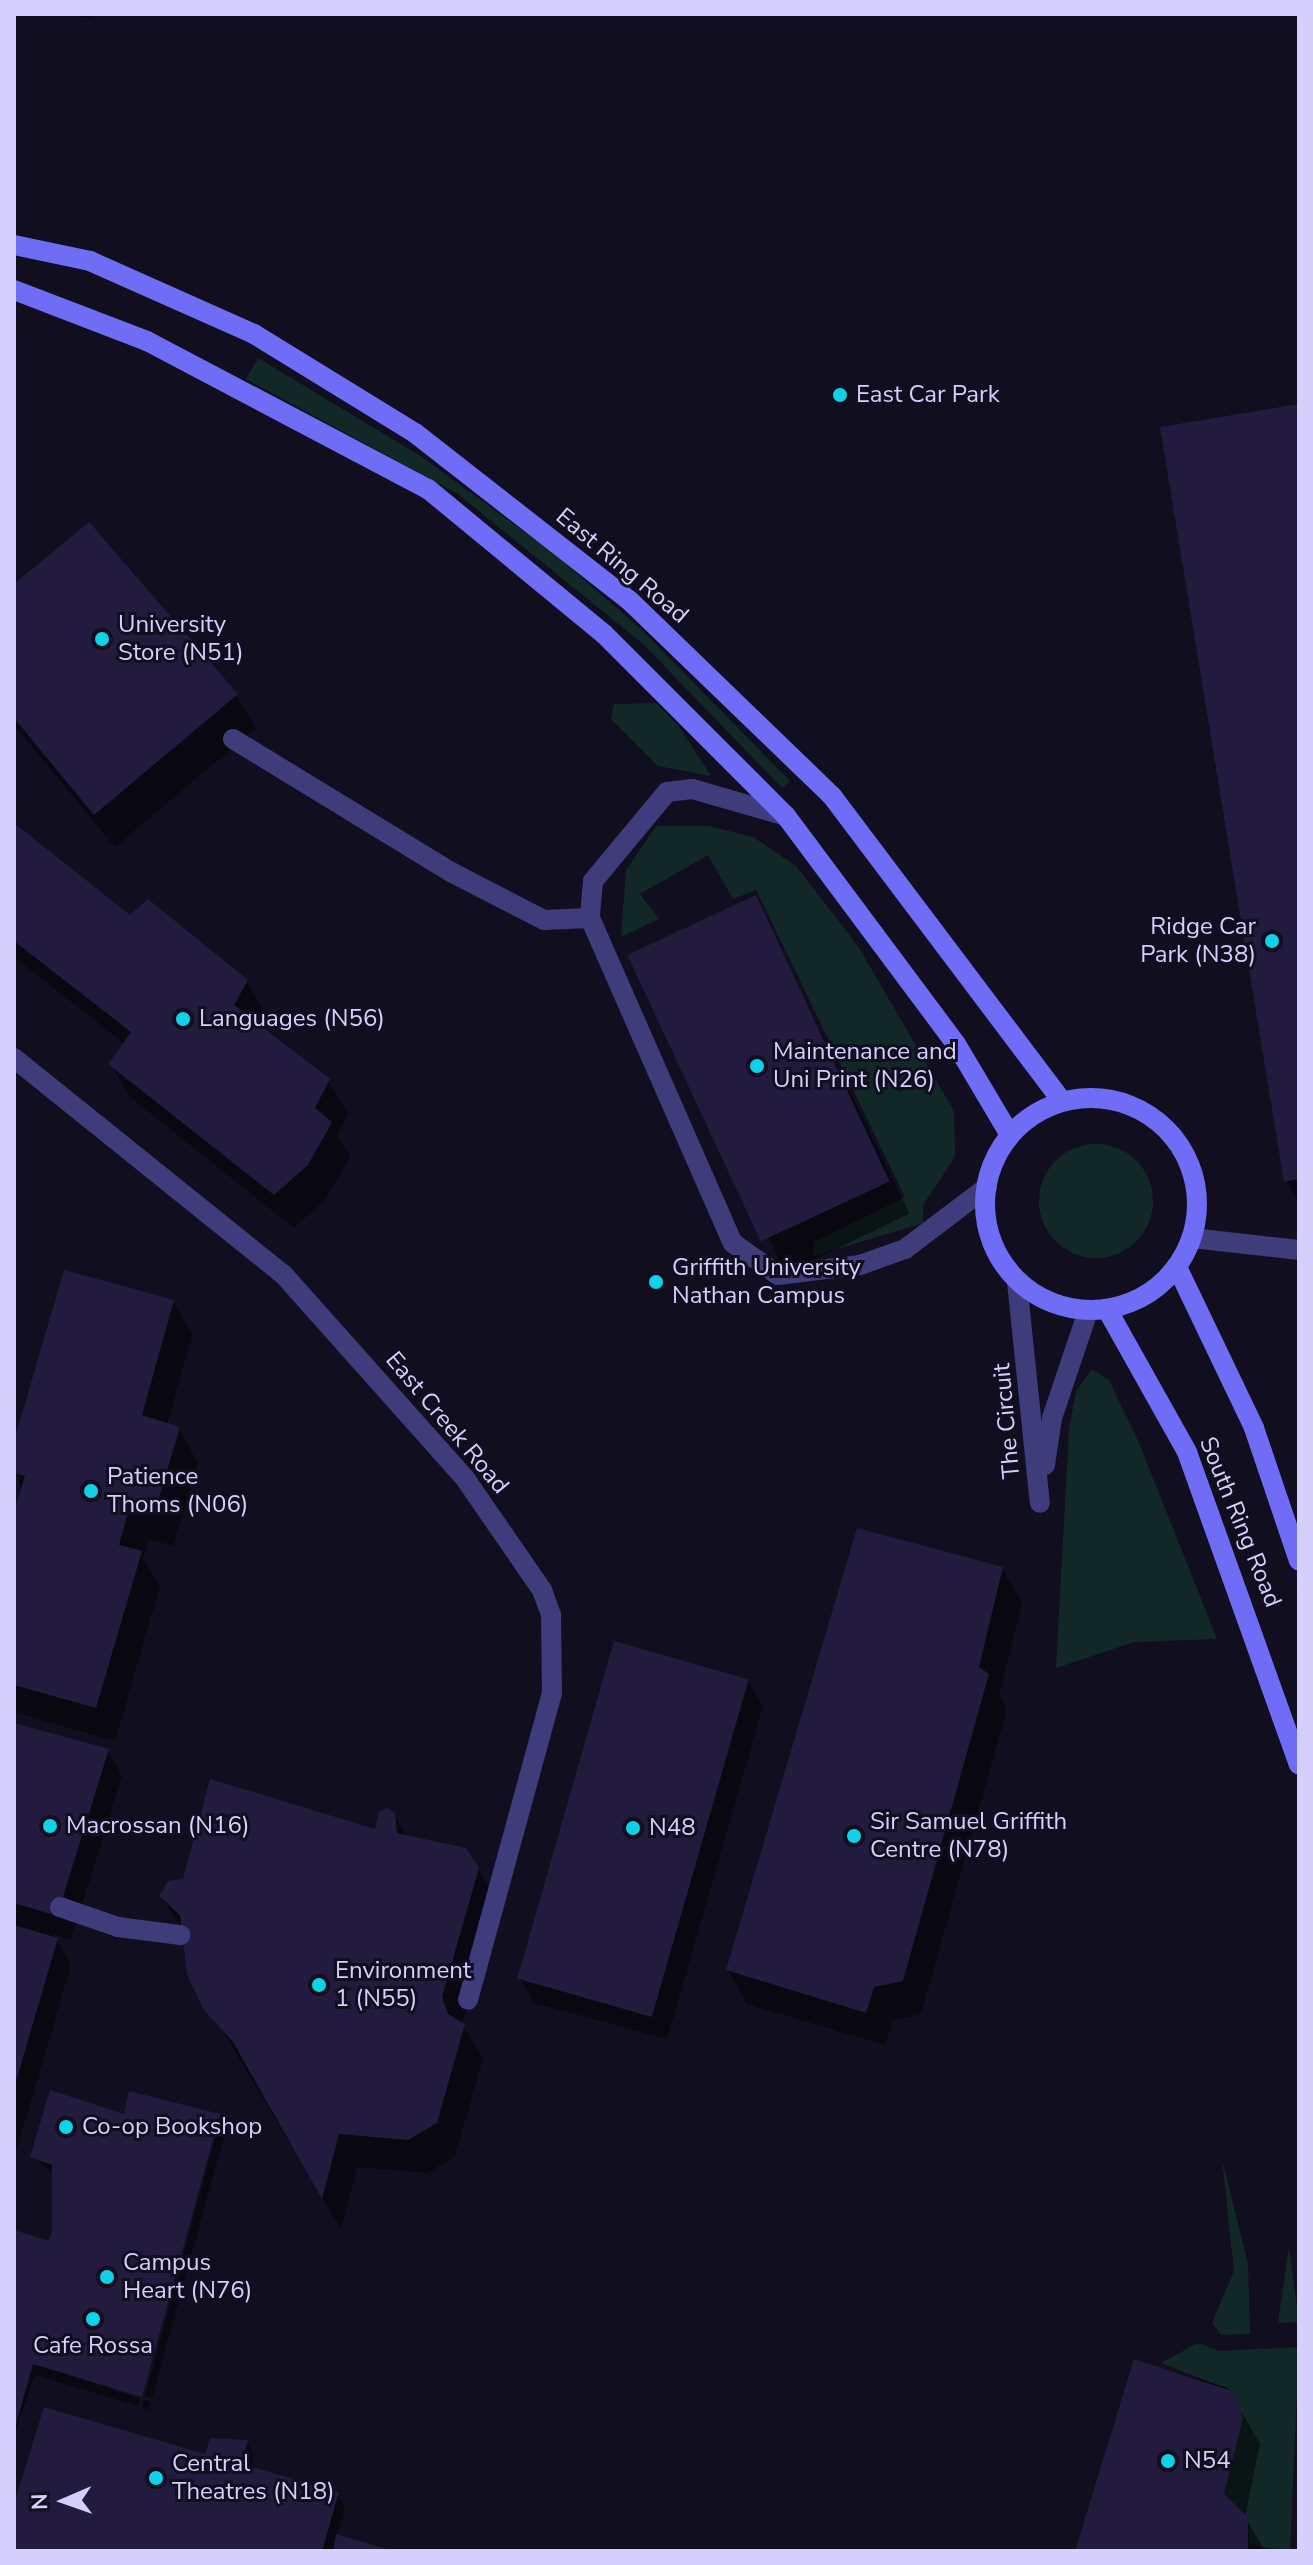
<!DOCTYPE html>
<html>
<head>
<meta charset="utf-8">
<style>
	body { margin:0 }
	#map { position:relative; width:1313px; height:2565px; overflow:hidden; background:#110e1f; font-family:"Nunito Sans",sans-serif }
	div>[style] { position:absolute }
	.green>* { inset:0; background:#112827 }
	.round { border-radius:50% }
	.shadow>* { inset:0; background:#0007; transform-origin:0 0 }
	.building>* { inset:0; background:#221b3e; transform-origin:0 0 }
	.lane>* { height:20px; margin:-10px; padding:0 10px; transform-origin:10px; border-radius:10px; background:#3e3c7b }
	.street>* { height:20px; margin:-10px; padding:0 10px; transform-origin:10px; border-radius:10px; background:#3e3c7b }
	.secondary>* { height:20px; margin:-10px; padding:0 10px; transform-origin:10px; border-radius:10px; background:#6f6cf6 }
	.secondary>.ring { margin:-10px; padding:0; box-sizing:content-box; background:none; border:20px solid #6f6cf6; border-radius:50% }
	.dots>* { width:22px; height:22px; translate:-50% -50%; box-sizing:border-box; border:4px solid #110e1f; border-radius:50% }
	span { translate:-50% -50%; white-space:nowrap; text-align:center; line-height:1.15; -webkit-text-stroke:6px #110e1f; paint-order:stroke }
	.poi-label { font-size:24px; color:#d4cffc }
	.left { translate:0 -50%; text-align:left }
	.right { translate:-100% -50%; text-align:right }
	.street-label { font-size:24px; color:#d4cffc }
	.frame { position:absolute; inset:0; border:16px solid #d4cffc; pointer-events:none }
	.north { position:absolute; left:24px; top:2461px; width:80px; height:80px; -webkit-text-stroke:6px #110e1f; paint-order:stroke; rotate:268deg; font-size:22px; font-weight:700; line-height:32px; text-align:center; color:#d4cffc }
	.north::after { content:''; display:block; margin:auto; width:28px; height:36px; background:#d4cffc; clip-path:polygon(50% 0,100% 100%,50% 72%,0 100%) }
</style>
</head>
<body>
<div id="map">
	<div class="green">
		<i style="clip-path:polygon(258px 358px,422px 457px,553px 553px,641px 629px,790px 781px,782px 788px,643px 644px,458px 494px,246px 379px)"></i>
		<i style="clip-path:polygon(656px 703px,678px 725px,711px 776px,658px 766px,611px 719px,614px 704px)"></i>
		<i style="clip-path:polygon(656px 826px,709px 826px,753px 837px,796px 866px,858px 946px,954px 1111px,955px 1157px,923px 1205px,923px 1223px,814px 1256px,814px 1242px,905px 1197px,756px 890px,733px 899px,708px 855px,640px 894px,659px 919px,621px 937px,626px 870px)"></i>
		<i class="round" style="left:1039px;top:1144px;width:114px;height:114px"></i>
		<i style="clip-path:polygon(1092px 1369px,1109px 1380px,1139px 1443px,1217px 1639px,1134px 1642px,1056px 1668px,1069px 1429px,1076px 1391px)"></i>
		<i style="clip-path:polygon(1222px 2159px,1248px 2264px,1250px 2334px,1221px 2335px,1212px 2323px,1234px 2271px)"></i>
		<i style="clip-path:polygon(1289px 2247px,1299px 2322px,1278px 2323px)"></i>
		<i style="clip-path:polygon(1198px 2343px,1219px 2351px,1299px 2347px,1290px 2551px,1249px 2545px,1248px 2517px,1224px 2494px,1242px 2419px,1235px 2392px,1161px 2363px)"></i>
	</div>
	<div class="shadow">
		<i style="clip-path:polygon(65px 14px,99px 14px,87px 18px)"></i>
		<i style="clip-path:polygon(1299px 406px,1299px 1203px,1286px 1181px)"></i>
		<i style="clip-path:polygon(14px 587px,236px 695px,256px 728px,115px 847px,14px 725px)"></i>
		<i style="clip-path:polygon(14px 825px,130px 918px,247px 982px,266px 1015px,259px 1027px,328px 1081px,348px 1114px,337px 1135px,350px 1157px,326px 1198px,294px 1228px,130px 1097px,111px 1064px,125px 1044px,14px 957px)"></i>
		<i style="left:755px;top:897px;width:352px;height:137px;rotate:64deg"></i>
		<i style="clip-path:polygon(173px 1301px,192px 1335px,167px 1425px,179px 1429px,198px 1463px,173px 1546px,149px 1539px,143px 1558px,160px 1586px,115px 1741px,14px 1712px,14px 1517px,21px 1495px,14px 1448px)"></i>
		<i style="clip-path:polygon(1002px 1568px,1022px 1602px,999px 1695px,1007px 1709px,921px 2014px,893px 2020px,885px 2045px,747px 2004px,728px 1970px)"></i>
		<i style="clip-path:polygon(748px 1681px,763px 1706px,667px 2039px,534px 2003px,519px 1977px)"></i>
		<i style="clip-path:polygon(14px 1725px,108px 1751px,122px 1776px,71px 1940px,54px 1935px,71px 1965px,14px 2159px)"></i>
		<i style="clip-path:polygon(394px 1814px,407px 1837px,478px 1869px,497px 1904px,462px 2024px,483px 2059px,455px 2156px,428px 2173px,357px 2167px,341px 2229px,209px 2008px,184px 1933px,161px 1896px,376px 1832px)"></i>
		<i style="clip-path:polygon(218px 2116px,226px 2129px,152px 2398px,145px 2396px,219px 2124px,32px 2362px,140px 2399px,138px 2406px,35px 2375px,14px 2435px,14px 2232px,50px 2244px,54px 2232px,54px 2175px,33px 2157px,125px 2117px)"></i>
		<i style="clip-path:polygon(1135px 2361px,1227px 2387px,1260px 2444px,1245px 2517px,1265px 2551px,1077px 2551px)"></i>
		<i style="clip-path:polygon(144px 2400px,151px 2402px,149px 2410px,142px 2407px)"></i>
		<i style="clip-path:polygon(247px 2442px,254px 2455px,250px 2469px,337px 2494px,345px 2507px,337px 2537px,385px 2551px,14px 2551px,14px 2511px)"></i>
	</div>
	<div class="building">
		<i style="clip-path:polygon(1299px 404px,1299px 1179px,1284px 1182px,1160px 427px)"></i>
		<i style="clip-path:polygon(89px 522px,238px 694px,94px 815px,14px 718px,14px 584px)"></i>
		<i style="clip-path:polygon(14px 823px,130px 915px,148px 899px,248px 980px,234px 1005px,330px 1079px,315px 1108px,332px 1122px,308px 1165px,274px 1195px,108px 1064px,131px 1032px,14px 941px)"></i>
		<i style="left:756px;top:895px;width:316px;height:142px;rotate:65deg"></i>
		<i style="clip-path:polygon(64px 1270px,174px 1300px,142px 1415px,180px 1427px,154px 1514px,130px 1506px,119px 1545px,142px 1551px,96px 1708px,14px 1685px,14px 1512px,25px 1476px,14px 1473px,14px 1441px)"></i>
		<i style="clip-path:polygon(857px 1528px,1003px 1567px,979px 1667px,989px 1674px,903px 1981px,874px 1987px,866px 2013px,726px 1970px)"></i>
		<i style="left:614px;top:1641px;width:140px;height:351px;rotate:16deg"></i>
		<i style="clip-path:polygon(14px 1723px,109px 1749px,57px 1916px,14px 1903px)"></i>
		<i style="clip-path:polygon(210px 1779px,375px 1829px,379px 1811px,388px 1808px,395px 1813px,397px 1833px,466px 1848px,479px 1868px,442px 1997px,448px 2014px,465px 2024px,437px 2123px,408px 2140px,339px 2134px,322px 2199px,233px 2042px,203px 2009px,187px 1974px,180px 1915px,159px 1896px,168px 1881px,183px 1879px)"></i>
		<i style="clip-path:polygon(14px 1925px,58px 1938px,15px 2085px,14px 2085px)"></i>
		<i style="clip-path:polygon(50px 2090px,124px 2114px,129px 2091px,220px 2114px,142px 2397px,33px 2364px,15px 2428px,14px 2230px,49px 2241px,52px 2231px,52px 2165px,30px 2157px)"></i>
		<i style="clip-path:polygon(1134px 2359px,1235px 2392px,1243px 2419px,1224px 2494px,1248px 2517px,1248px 2551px,1075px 2551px)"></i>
		<i style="clip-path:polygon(44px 2407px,205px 2454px,210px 2438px,248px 2440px,242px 2464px,339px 2492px,322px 2551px,14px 2551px,14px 2504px)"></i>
		<i style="clip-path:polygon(336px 2534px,390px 2550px,389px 2551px,333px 2551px)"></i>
	</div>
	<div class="lane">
		<i style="left:233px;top:739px;width:255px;rotate:31.4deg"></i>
		<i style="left:451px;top:872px;width:105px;rotate:27.3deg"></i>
		<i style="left:544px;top:920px;width:46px;rotate:-2.5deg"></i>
		<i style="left:786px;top:816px;width:98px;rotate:-164deg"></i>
		<i style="left:692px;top:789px;width:25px;rotate:173deg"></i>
		<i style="left:667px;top:792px;width:116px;rotate:129.7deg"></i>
		<i style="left:593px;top:881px;width:37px;rotate:95deg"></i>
		<i style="left:590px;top:918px;width:355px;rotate:66.3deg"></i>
		<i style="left:733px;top:1243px;width:55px;rotate:35.4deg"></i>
		<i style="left:778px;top:1275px;width:83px;rotate:-7deg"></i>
		<i style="left:860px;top:1265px;width:48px;rotate:-19.6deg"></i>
		<i style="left:905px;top:1249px;width:103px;rotate:-37.1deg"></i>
		<i style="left:1192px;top:1238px;width:108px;rotate:6.4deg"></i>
		<i style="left:60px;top:1907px;width:61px;rotate:19deg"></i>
		<i style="left:118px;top:1927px;width:63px;rotate:7.4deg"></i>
	</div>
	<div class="street">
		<i style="left:14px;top:1058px;width:345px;rotate:38.8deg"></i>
		<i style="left:283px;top:1274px;width:272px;rotate:48.3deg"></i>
		<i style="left:464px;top:1477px;width:137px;rotate:55.4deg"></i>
		<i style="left:542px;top:1590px;width:27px;rotate:70deg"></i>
		<i style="left:551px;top:1615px;width:78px;rotate:89.3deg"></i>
		<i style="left:552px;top:1693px;width:318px;rotate:105.3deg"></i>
		<i style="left:1017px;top:1282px;width:222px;rotate:84.1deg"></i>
		<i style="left:1045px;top:1465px;width:48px;rotate:-81.5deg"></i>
		<i style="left:1052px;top:1418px;width:113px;rotate:-71.4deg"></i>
	</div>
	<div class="secondary">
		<i style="left:14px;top:245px;width:78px;rotate:11.9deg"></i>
		<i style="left:90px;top:261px;width:180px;rotate:24deg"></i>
		<i style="left:254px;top:334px;width:189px;rotate:31.6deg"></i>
		<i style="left:415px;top:433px;width:271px;rotate:38deg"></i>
		<i style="left:629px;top:600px;width:282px;rotate:44deg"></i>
		<i style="left:832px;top:796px;width:382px;rotate:53deg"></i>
		<i style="left:14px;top:290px;width:142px;rotate:21deg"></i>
		<i style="left:147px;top:341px;width:318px;rotate:27.8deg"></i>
		<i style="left:428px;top:489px;width:228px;rotate:39.5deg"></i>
		<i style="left:604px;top:634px;width:257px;rotate:45deg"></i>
		<i style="left:786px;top:816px;width:284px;rotate:53.3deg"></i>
		<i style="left:956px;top:1044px;width:106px;rotate:59.3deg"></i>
		<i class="ring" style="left:985px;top:1098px;width:192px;height:192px"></i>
		<i style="left:1177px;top:1267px;width:178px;rotate:64.4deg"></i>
		<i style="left:1254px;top:1428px;width:140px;rotate:71.3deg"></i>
		<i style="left:1108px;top:1311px;width:162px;rotate:60.7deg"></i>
		<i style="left:1187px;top:1452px;width:332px;rotate:70.3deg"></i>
	</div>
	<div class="dots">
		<i style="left:840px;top:395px;background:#0fd2e8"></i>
		<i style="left:102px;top:639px;background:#0fd2e8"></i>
		<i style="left:1272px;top:941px;background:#0fd2e8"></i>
		<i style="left:183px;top:1019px;background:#0fd2e8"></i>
		<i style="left:757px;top:1066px;background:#0fd2e8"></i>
		<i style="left:656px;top:1282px;background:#0fd2e8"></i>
		<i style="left:91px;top:1491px;background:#0fd2e8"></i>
		<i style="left:50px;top:1826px;background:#0fd2e8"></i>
		<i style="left:633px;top:1828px;background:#0fd2e8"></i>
		<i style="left:854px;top:1836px;background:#0fd2e8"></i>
		<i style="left:319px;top:1985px;background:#0fd2e8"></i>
		<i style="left:66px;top:2127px;background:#0fd2e8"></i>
		<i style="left:107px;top:2277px;background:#0fd2e8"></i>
		<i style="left:93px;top:2319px;background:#0fd2e8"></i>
		<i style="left:1168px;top:2461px;background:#0fd2e8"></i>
		<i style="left:156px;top:2478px;background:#0fd2e8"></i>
	</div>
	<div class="poi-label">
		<span class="left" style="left:856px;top:395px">East Car Park</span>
		<span class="left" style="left:118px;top:639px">University<br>Store (N51)</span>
		<span class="right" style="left:1256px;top:941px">Ridge Car<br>Park (N38)</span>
		<span class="left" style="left:199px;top:1019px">Languages (N56)</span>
		<span class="left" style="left:773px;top:1066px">Maintenance and<br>Uni Print (N26)</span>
		<span class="left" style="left:672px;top:1282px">Griffith University<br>Nathan Campus</span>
		<span class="left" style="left:107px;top:1491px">Patience<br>Thoms (N06)</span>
		<span class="left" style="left:870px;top:1836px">Sir Samuel Griffith<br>Centre (N78)</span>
		<span class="left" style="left:66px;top:1826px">Macrossan (N16)</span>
		<span class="left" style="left:649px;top:1828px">N48</span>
		<span class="left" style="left:335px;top:1985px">Environment<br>1 (N55)</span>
		<span class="left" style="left:82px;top:2127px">Co-op Bookshop</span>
		<span class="left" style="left:123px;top:2277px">Campus<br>Heart (N76)</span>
		<span style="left:93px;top:2346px">Cafe Rossa</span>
		<span class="left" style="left:1184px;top:2461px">N54</span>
		<span class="left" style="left:172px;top:2478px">Central<br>Theatres (N18)</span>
	</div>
	<div class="street-label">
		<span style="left:622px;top:566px;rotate:40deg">East Ring Road</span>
		<span style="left:1007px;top:1421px;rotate:-95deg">The Circuit</span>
		<span style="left:447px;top:1423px;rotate:50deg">East Creek Road</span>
		<span style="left:1240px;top:1522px;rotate:68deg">South Ring Road</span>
	</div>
	<div class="frame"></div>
	<div class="north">N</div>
</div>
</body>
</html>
